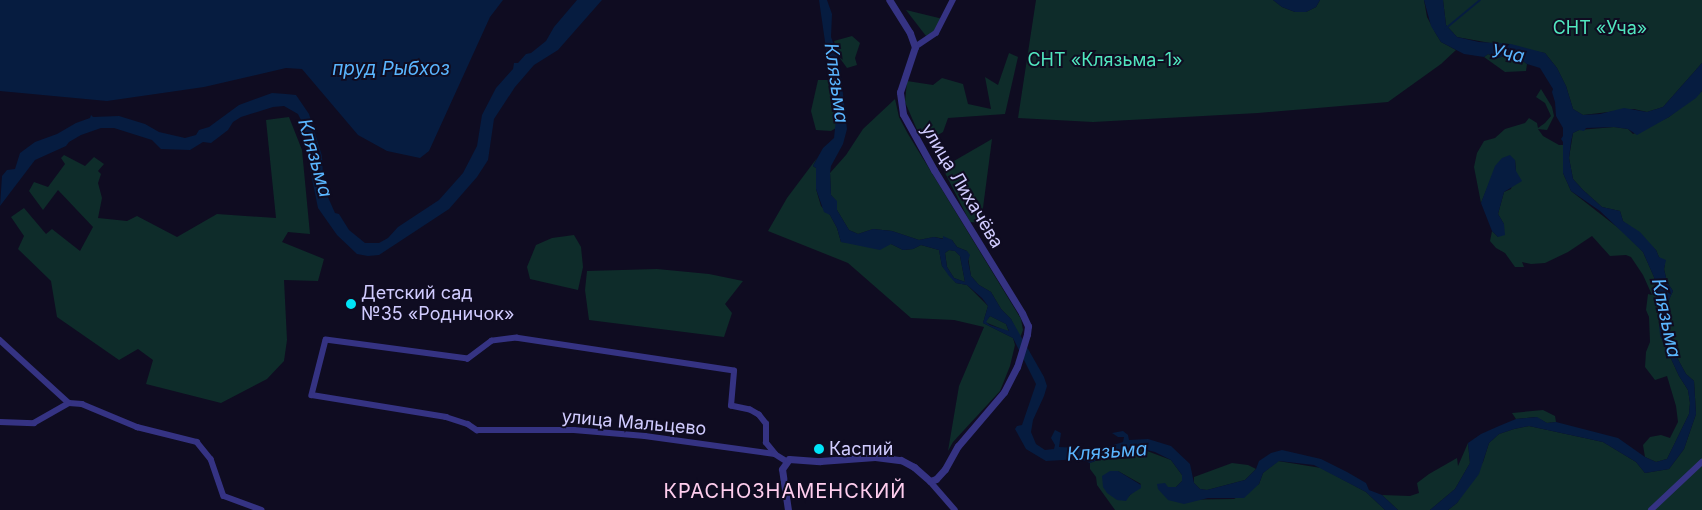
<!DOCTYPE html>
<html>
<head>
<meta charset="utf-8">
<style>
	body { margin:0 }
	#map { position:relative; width:1702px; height:510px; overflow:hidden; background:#0f0c21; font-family:Inter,sans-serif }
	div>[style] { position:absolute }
	.green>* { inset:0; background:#0e2c2a }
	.water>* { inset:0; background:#061c40 }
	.stream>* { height:2px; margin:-1px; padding:0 1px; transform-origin:1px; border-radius:1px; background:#061c40 }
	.minor>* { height:5.5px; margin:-2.75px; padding:0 2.75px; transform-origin:2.75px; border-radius:2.75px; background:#353383 }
	.tertiary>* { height:7px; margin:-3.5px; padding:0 3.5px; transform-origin:3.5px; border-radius:3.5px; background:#353383 }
	.dots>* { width:14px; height:14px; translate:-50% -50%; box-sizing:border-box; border:2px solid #0f0c21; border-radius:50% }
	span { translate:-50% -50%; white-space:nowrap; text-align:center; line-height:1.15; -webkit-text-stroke:4px #0f0c21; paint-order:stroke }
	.park-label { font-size:18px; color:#51e6be }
	.street-label { font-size:18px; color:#d1ccff }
	.poi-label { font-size:18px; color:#d1ccff }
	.left { translate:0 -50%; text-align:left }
	.water-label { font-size:19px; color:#5ab6ff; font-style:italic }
	.quarter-label { font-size:20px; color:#ffceee; letter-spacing:1px }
</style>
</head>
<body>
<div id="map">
	<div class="green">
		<i style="clip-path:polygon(1036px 0,1273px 0,1282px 7px,1295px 12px,1306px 12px,1316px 7px,1320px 0,1424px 0,1427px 17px,1436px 34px,1441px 42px,1456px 50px,1441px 64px,1388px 102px,1258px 113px,1093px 122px,1018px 118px)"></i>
		<i style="clip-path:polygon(1443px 0,1702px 0,1702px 63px,1663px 107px,1647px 112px,1634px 109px,1583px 115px,1573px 109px,1566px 86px,1557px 68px,1545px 53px,1457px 37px,1446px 25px)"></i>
		<i style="clip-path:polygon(906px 10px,943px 19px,933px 33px,926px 36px)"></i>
		<i style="clip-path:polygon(852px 36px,860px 43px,855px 58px,857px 65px,847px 68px,839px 57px,834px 41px)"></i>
		<i style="clip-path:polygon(1009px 53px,1018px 57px,1005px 114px,948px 118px,943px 132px,931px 139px,918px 132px,905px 102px,907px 81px,933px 85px,942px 78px,963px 84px,968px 104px,991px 109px,985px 77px,998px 85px)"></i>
		<i style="clip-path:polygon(1488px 54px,1498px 58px,1506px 55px,1519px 58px,1527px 64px,1526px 71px,1505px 72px,1484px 57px)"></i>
		<i style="clip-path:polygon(818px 80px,828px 80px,836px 119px,836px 128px,831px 131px,816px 130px,811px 111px)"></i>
		<i style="clip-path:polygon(1541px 89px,1552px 107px,1554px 116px,1547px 130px,1538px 129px,1543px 136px,1559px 145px,1563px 145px,1563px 173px,1571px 191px,1626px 234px,1643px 252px,1654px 277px,1661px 313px,1660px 335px,1679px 376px,1688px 390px,1690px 403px,1689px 414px,1667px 459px,1656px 462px,1645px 457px,1643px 445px,1650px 437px,1661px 435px,1670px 438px,1678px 422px,1676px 406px,1667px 376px,1655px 380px,1645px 367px,1646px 352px,1650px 342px,1649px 317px,1646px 310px,1648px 294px,1652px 295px,1643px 275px,1631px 257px,1626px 255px,1610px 256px,1592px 236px,1568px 252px,1545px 263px,1531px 264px,1522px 262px,1524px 267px,1515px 267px,1505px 253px,1496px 248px,1490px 241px,1492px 231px,1498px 237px,1504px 224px,1498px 214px,1504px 192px,1511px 189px,1516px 171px,1515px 160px,1496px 166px,1481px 203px,1474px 167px,1477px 153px,1484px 141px,1495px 138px,1505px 129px,1525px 123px,1529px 118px,1537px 123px,1538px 128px,1545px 123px,1551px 116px,1545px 103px,1536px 97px)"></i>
		<i style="clip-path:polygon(1702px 91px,1702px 510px,1448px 510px,1457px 503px,1483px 462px,1489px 443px,1499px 434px,1514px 429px,1529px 426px,1603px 442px,1636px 462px,1645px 473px,1669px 469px,1684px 449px,1696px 414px,1694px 381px,1686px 374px,1675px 354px,1666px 327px,1668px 302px,1673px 291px,1667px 282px,1664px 269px,1665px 264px,1659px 257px,1656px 250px,1623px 221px,1620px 211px,1602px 207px,1583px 190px,1573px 179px,1569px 158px,1573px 133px,1579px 130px,1614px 127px,1628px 129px,1633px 134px,1669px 117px)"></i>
		<i style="clip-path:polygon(895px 99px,899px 117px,908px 134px,1021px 319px,1023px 330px,1020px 338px,1011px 319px,1001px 309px,991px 292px,979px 285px,971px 276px,967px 251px,957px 247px,952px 240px,934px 237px,919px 240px,892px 231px,873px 229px,858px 234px,849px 230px,837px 210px,837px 202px,831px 195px,830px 173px,846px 155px,863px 129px)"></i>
		<i style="clip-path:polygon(289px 117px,302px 150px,310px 234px,288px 232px,282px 242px,324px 259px,318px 281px,284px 280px,287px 340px,284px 361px,267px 379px,221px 403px,146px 384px,153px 360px,138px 349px,119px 360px,57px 317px,51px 281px,18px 249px,24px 236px,11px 217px,24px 208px,46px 234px,52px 229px,80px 251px,93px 227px,58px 190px,43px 210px,29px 191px,34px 182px,48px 187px,65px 164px,61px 158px,64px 155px,85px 166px,94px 157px,104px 164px,98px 171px,101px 174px,98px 183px,102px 198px,98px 218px,127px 221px,137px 216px,177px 237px,217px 214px,276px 218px,266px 120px)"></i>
		<i style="clip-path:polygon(992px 139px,981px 223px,970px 222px,944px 171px,947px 165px)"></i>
		<i style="clip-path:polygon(817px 158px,813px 166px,816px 168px,816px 189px,821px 206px,830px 215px,837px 228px,841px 242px,891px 244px,903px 250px,913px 249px,921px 245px,939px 250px,942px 266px,956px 283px,967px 285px,988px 306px,983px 323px,1013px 338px,1015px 345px,1010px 366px,1000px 391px,953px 442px,948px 451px,959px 386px,984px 327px,954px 320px,911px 318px,848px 263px,768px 231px,787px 198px)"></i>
		<i style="clip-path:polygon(574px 235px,581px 247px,583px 267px,578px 290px,530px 279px,527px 267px,536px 245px,552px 238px)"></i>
		<i style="clip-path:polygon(949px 250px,955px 251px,960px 256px,965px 282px,954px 278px,947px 267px,945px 253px)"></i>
		<i style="clip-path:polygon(657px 269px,709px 274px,743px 281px,725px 304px,732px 313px,724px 337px,589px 320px,585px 290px,587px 271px)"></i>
		<i style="clip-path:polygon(990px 316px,1006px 324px,1009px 332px,985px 322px)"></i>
		<i style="clip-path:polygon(1543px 410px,1555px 416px,1556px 422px,1547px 423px,1536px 417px,1516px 419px,1512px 413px)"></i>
		<i style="clip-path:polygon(1468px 443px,1470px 463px,1455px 489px,1430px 510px,1398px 510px,1382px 495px,1410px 496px,1419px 493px,1417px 483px,1429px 474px,1457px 458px,1458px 466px)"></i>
		<i style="clip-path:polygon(evenodd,1139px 448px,1171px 460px,1182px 475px,1182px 481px,1176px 487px,1168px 487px,1168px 500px,1234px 499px,1259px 484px,1263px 473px,1278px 461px,1321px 468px,1366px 492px,1385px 510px,1115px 510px,1097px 485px,1096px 477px,1090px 469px,1090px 463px,1124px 450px,1139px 448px,1118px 471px,1141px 484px,1128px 497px,1118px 471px)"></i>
		<i style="clip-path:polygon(1232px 463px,1248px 465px,1256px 469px,1245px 480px,1207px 490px,1200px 489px,1194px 483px,1194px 477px)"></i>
	</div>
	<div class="water">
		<i style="clip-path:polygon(0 0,503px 0,490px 17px,429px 151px,420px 158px,387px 151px,358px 135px,302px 69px,286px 68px,204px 87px,107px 101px,0 91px)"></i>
		<i style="clip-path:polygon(577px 0,602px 0,558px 50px,534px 65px,515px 87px,494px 119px,488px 160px,477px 177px,449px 209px,379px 255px,368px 256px,357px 254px,337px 235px,318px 208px,310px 169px,310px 152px,300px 125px,301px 120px,298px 114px,284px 106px,273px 107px,241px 117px,233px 122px,228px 130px,211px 143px,203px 142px,190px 150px,161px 149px,152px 140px,114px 128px,101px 128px,81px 135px,69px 142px,66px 146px,35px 160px,0 206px,2px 176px,7px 170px,15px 169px,20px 153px,35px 142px,57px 134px,76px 123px,90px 118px,91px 115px,93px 117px,119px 116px,145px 124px,159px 132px,185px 138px,196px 135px,199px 130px,209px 127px,239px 105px,272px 93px,286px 94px,296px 95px,309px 114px,322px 156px,323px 177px,327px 195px,335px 213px,339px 214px,349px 230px,365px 243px,379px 243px,388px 238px,398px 227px,439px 200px,463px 173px,477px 146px,482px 115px,496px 88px,513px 69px,514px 63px,518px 63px,526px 54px,531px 53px,546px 41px,554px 27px)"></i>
		<i style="clip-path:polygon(evenodd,819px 0,827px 0,832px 14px,831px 37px,839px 59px,847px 129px,843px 144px,831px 166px,830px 173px,831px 195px,837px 201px,837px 210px,849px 230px,858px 234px,873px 229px,892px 231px,919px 240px,934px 237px,943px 239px,943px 236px,952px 240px,957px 247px,967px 251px,970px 255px,968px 261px,971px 276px,979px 285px,991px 292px,1001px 309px,1011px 319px,1044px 377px,1047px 386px,1044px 396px,1033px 420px,1031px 432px,1036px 444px,1045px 450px,1054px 449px,1055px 445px,1051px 438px,1055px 430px,1061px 433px,1059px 447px,1101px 449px,1123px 442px,1124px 437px,1118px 437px,1112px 433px,1123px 431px,1128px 435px,1129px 440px,1148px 439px,1171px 446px,1190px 464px,1194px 483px,1200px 489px,1207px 490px,1245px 480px,1256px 469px,1259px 461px,1271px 453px,1282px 450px,1321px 459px,1347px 472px,1366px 483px,1369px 490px,1382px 495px,1398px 510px,1385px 510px,1366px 492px,1314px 465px,1279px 461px,1263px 473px,1259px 484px,1244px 498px,1208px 498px,1184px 504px,1168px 500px,1158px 489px,1157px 484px,1165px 483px,1168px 487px,1176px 487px,1182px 481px,1182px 475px,1171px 460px,1155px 452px,1139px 448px,1124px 450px,1090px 463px,1080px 459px,1046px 461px,1026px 449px,1015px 429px,1017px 426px,1022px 425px,1036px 384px,1013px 338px,983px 323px,988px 306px,982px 298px,967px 285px,956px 283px,949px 276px,942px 266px,939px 250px,921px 245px,913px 249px,903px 250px,891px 244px,880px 250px,841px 242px,837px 228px,830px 215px,824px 212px,816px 189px,816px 168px,813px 166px,823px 148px,834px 138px,836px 119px,828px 80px,830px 76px,819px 0,949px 250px,955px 251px,960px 256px,965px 282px,954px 278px,947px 267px,945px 253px,949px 250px,819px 0,990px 316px,1006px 324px,1009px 331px,990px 325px,986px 322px,990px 316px)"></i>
		<i style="clip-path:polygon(1273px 0,1320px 0,1316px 7px,1306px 12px,1295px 12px,1282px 7px)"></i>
		<i style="clip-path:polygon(1424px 0,1443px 0,1446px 25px,1457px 37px,1479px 42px,1511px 44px,1545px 53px,1557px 68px,1566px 86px,1573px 109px,1583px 115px,1600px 114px,1624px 108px,1647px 112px,1663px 107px,1702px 63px,1702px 91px,1696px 98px,1669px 117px,1637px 135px,1628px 129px,1614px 127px,1586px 128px,1584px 131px,1579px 130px,1573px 133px,1571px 142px,1569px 158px,1573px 179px,1583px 190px,1602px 207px,1620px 211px,1623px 221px,1640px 232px,1656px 250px,1659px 257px,1666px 260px,1664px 269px,1667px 282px,1673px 291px,1668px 302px,1666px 327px,1675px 354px,1686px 374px,1694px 381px,1696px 414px,1684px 449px,1669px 469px,1645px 473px,1636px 462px,1603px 442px,1529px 426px,1514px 429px,1499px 434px,1489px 443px,1479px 474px,1457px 503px,1448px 510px,1430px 510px,1455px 489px,1470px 463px,1468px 443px,1481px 434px,1499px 426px,1516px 419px,1537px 417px,1547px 423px,1556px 422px,1618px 438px,1645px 457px,1656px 462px,1667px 459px,1689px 414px,1690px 403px,1688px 390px,1679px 376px,1660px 335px,1659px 324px,1662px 321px,1661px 313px,1654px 277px,1643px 252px,1600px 211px,1571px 191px,1563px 173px,1563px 142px,1561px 139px,1563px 136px,1563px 128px,1556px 116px,1555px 102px,1552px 92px,1553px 89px,1540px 68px,1527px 64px,1519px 58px,1506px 55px,1498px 58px,1488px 54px,1484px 57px,1464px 54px,1441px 42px,1431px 26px)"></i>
		<i style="clip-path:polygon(1510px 155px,1515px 160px,1516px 171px,1522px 181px,1504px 192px,1498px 214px,1504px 224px,1505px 235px,1498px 237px,1492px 231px,1481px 203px,1495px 166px,1502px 158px)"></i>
		<i style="clip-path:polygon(1110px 471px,1118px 471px,1141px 485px,1141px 488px,1130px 495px,1126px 501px,1117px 500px,1107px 493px,1103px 487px,1102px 476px)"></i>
	</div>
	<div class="stream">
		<i style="left:1445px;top:29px;width:45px;rotate:-39.6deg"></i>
	</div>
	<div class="minor">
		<i style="left:915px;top:47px;width:25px;rotate:-34deg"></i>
		<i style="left:936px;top:33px;width:37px;rotate:-63deg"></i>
		<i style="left:0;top:340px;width:93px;rotate:42.4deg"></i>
		<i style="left:69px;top:403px;width:13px;rotate:4deg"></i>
		<i style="left:82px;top:404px;width:60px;rotate:22.7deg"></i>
		<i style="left:137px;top:427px;width:62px;rotate:14deg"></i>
		<i style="left:197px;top:442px;width:22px;rotate:51deg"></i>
		<i style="left:211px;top:459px;width:39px;rotate:71deg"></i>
		<i style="left:224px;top:496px;width:40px;rotate:20.2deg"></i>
		<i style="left:0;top:422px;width:34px;rotate:2deg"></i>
		<i style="left:34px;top:423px;width:40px;rotate:-29.7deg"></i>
		<i style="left:775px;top:454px;width:14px;rotate:-129deg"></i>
		<i style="left:766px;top:443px;width:19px;rotate:-90deg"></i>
		<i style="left:766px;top:424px;width:11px;rotate:-128deg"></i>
		<i style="left:759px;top:415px;width:10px;rotate:-151deg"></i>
		<i style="left:750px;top:410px;width:19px;rotate:-168deg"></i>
		<i style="left:731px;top:406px;width:35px;rotate:-85deg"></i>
		<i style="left:734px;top:371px;width:219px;rotate:-171.4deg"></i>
		<i style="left:517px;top:338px;width:25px;rotate:173deg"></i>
		<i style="left:492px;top:341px;width:30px;rotate:143deg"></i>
		<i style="left:468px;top:359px;width:143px;rotate:-172.4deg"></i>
		<i style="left:326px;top:340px;width:57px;rotate:104.3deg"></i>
		<i style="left:312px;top:395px;width:136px;rotate:9.3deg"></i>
		<i style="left:446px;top:417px;width:23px;rotate:18deg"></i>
		<i style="left:468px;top:424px;width:11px;rotate:34deg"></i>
		<i style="left:477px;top:430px;width:97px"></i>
		<i style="left:574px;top:430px;width:71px;rotate:4.8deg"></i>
		<i style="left:645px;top:436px;width:131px;rotate:7.9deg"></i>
		<i style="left:775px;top:454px;width:13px;rotate:32deg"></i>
		<i style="left:930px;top:481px;width:38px;rotate:49deg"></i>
		<i style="left:1651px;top:510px;width:70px;rotate:-43.3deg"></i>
	</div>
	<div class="tertiary">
		<i style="left:788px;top:510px;width:41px;rotate:-98.3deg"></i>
		<i style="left:782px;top:469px;width:12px;rotate:-55deg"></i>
		<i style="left:789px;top:459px;width:31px;rotate:4deg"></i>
		<i style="left:820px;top:461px;width:55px;rotate:-4.2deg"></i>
		<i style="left:875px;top:457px;width:26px;rotate:7deg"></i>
		<i style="left:901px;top:460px;width:15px;rotate:28deg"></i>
		<i style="left:914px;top:467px;width:21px;rotate:41deg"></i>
		<i style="left:930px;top:481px;width:6px;rotate:-18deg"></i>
		<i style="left:936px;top:479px;width:13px;rotate:-48deg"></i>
		<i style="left:945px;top:469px;width:26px;rotate:-61deg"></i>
		<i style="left:958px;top:446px;width:71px;rotate:-49.6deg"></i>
		<i style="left:1004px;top:392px;width:28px;rotate:-63deg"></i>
		<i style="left:1017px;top:367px;width:34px;rotate:-73deg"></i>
		<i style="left:1027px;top:334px;width:8px;rotate:-83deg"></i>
		<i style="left:1028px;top:326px;width:14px;rotate:-115deg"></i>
		<i style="left:1022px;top:313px;width:168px;rotate:-121.6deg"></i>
		<i style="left:934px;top:170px;width:64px;rotate:-119deg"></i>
		<i style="left:903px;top:114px;width:22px;rotate:-98deg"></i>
		<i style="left:900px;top:92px;width:47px;rotate:-71.6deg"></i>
		<i style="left:915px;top:47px;width:15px;rotate:-110deg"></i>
		<i style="left:910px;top:33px;width:39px;rotate:-122deg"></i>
	</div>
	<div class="dots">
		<i style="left:351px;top:304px;background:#00e4f7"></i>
		<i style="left:819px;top:449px;background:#00e4f7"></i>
	</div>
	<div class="park-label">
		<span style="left:1600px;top:28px">СНТ «Уча»</span>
		<span style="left:1105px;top:60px">СНТ «Клязьма-1»</span>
	</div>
	<div class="street-label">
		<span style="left:962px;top:186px;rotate:59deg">улица Лихачёва</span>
		<span style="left:634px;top:423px;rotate:5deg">улица Мальцево</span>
	</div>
	<div class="poi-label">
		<span class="left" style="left:361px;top:304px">Детский сад<br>№35 «Родничок»</span>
		<span class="left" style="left:829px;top:449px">Каспий</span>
	</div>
	<div class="water-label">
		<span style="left:1508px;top:54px;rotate:10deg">Уча</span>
		<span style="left:391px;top:69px">пруд Рыбхоз</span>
		<span style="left:836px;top:83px;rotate:82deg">Клязьма</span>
		<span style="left:315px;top:158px;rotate:74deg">Клязьма</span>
		<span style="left:1666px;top:318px;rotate:78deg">Клязьма</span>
		<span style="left:1107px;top:452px;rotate:-4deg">Клязьма</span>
	</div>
	<div class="quarter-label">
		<span style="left:785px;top:491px">КРАСНОЗНАМЕНСКИЙ</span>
	</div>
</div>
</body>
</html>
